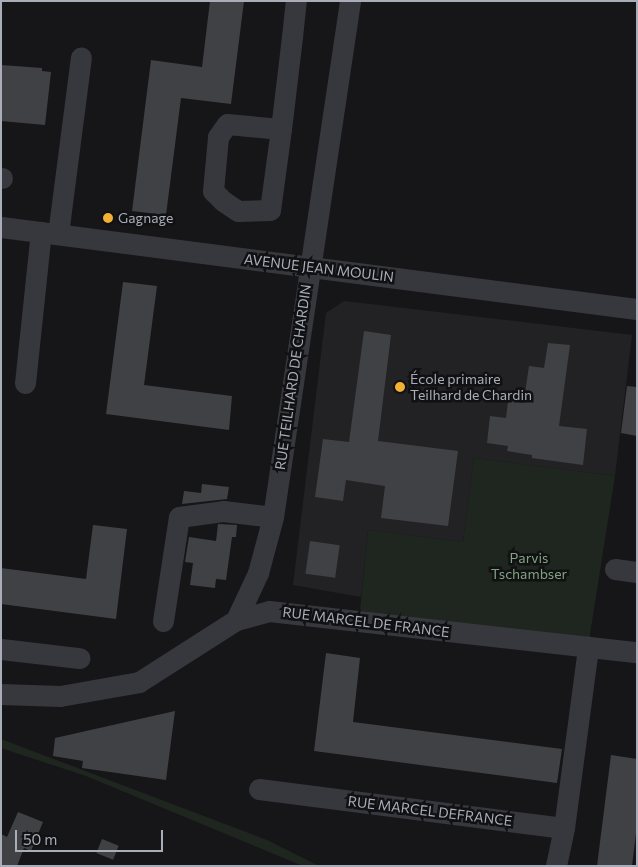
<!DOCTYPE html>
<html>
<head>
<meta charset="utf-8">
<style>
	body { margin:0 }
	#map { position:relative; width:638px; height:867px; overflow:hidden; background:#161618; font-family:Commissioner,sans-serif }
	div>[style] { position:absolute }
	.built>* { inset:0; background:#222225 }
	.green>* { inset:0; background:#1e261f }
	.building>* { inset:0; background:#404145; transform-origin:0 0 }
	.minor>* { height:21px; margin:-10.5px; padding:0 10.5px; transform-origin:10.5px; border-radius:10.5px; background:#37383d }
	.dots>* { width:14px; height:14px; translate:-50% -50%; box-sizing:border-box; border:2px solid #111113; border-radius:50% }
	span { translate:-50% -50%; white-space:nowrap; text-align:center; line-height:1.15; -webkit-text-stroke:5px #111113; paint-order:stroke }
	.poi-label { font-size:14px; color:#a8adb8 }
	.left { translate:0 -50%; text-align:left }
	.street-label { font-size:14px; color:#a8adb8 }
	.park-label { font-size:14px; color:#7fa381 }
	.frame { position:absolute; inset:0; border:2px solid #a8adb8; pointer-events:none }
	.scale { position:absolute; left:15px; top:830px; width:148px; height:22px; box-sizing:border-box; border:2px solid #a8adb8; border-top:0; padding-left:6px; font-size:15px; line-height:18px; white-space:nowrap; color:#a8adb8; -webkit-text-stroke:4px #111113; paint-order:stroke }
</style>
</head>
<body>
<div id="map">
	<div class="built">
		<i style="clip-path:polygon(344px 301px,632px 335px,615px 476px,474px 458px,463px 542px,368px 530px,361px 597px,293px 585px,326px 313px)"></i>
	</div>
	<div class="green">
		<i style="clip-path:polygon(474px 458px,615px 476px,588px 647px,359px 621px,368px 530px,463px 542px)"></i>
		<i style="clip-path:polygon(1px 739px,267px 840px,319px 866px,303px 866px,86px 776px,1px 748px)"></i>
	</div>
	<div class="building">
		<i style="clip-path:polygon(210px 1px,244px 1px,231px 104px,181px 98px,166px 215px,132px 211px,151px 60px,202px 67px)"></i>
		<i style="clip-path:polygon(1px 65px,42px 68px,42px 71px,51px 72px,45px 125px,1px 121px)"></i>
		<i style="clip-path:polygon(123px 282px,157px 286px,144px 385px,232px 396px,229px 430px,106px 414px)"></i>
		<i style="clip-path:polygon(364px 331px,391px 335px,378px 441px,458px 451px,448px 526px,381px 518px,385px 486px,346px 480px,343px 501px,315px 497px,323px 439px,349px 442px)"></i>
		<i style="clip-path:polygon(548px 343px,570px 345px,559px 426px,587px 429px,583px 465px,532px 458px,532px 455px,507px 451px,508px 446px,487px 443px,490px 416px,506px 418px,509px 392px,525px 393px,529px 366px,544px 368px)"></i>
		<i style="clip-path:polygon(627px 386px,637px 387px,637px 436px,621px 433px)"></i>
		<i style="clip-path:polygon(202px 484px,229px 487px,227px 499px,182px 504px,184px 491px,201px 493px)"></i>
		<i style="clip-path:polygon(218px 524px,237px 525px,236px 537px,232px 537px,226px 580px,216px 579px,215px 588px,190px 585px,193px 563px,185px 562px,189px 537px,216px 541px)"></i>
		<i style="clip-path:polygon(93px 525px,127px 529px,116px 619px,1px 604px,1px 568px,86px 579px)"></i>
		<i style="left:310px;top:541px;width:30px;height:33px;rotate:8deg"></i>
		<i style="clip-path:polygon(326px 653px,360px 658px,353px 722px,562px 749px,557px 783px,314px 751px)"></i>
		<i style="clip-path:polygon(175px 711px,166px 780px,82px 768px,83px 761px,53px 756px,55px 738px)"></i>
		<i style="clip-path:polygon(611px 755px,637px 759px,637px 825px,632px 866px,597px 866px)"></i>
		<i style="clip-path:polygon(18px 812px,43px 822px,31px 851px,24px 848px,17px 866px,1px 866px,1px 834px,7px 837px)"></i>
		<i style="left:102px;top:839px;width:18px;height:15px;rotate:22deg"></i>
	</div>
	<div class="minor">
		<i style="left:281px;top:129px;width:54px;rotate:-174.7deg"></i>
		<i style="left:227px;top:124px;width:16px;rotate:125deg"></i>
		<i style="left:218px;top:137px;width:54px;rotate:95.3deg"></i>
		<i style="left:213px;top:191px;width:14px;rotate:45deg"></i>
		<i style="left:223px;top:201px;width:18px;rotate:34deg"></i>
		<i style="left:238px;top:211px;width:32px;rotate:-2deg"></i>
		<i style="left:270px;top:210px;width:82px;rotate:-82.3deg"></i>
		<i style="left:281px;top:129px;width:93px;rotate:-83.2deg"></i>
		<i style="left:292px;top:37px;width:36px;rotate:-84deg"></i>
		<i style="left:1px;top:178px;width:1px"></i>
		<i style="left:1px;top:227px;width:641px;rotate:7.35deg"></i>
		<i style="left:58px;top:234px;width:178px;rotate:-82.6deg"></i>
		<i style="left:25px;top:383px;width:152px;rotate:-84deg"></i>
		<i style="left:615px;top:569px;width:22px;rotate:8deg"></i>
		<i style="left:236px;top:620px;width:52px;rotate:-64.9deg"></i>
		<i style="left:258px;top:573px;width:58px;rotate:-75deg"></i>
		<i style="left:273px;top:517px;width:522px;rotate:-81.51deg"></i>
		<i style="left:163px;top:621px;width:105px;rotate:-81.3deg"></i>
		<i style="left:179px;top:517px;width:44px;rotate:-7.8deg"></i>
		<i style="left:223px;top:511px;width:50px;rotate:6.8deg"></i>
		<i style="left:1px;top:649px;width:79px;rotate:6.6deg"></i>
		<i style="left:1px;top:694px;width:59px;rotate:1.9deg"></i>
		<i style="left:60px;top:696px;width:80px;rotate:-10deg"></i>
		<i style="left:139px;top:682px;width:115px;rotate:-32.6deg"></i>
		<i style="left:236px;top:620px;width:34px;rotate:-15deg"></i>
		<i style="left:269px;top:611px;width:370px;rotate:6.4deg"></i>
		<i style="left:259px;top:789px;width:307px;rotate:7.3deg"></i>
		<i style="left:564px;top:828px;width:39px;rotate:102deg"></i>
		<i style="left:564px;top:828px;width:183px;rotate:-82.4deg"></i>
	</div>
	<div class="dots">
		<i style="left:108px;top:218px;background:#f2b134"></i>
		<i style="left:400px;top:387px;background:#f2b134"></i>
	</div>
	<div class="poi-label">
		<span class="left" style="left:118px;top:218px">Gagnage</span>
		<span class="left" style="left:410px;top:387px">École primaire<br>Teilhard de Chardin</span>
	</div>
	<div class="street-label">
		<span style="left:319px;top:268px;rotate:7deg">AVENUE JEAN MOULIN</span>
		<span style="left:293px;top:377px;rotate:-82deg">RUE TEILHARD DE CHARDIN</span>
		<span style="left:366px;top:622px;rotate:7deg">RUE MARCEL DE FRANCE</span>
		<span style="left:430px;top:811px;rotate:7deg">RUE MARCEL DEFRANCE</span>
	</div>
	<div class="park-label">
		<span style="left:529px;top:566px">Parvis<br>Tschambser</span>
	</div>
	<div class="frame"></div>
	<div class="scale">50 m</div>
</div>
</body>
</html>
